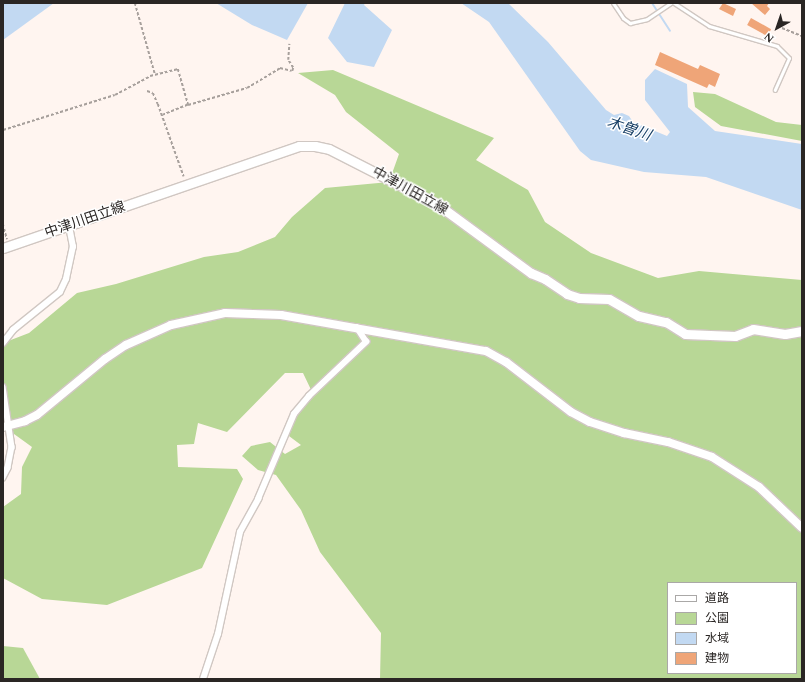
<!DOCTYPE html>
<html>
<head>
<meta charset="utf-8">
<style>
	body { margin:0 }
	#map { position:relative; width:805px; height:682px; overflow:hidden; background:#fff5f0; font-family:Spectral,"Noto Sans JP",serif }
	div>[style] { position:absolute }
	.green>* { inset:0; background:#b8d796 }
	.water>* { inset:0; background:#c2d9f2 }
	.stream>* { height:2px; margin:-1px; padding:0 1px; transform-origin:1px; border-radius:1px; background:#c2d9f2 }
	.building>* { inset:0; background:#efa578; transform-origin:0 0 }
	.path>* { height:1.5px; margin-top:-0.75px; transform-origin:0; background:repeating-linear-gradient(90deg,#a7a09c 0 3px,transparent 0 5px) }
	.roads { filter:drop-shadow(1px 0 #d0c7c2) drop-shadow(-1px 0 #d0c7c2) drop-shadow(0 1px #d0c7c2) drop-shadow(0 -1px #d0c7c2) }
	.lane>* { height:3px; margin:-1.5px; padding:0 1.5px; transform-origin:1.5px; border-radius:1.5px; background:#fff }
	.street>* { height:5.5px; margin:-2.75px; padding:0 2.75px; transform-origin:2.75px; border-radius:2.75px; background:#fff }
	.secondary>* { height:8px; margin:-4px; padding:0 4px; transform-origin:4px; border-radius:4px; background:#fff }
	.primary>* { height:9px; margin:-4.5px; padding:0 4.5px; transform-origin:4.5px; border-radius:4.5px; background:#fff }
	span { translate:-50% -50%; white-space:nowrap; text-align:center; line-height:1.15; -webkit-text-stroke:3px #fff; paint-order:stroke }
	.street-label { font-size:14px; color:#2a2624 }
	.water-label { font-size:15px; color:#173f66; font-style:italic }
	.frame { position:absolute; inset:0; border:4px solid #2a2624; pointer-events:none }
	.legend { position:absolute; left:667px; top:582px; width:130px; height:92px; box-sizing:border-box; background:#fff; border:1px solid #aaa8a7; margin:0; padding:5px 7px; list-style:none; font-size:12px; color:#2a2624 }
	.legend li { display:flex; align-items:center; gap:8px; height:20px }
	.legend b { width:20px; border:1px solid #aaa8a7 }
	.north { position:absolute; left:757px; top:8px; width:40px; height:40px; -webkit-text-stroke:3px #fff; paint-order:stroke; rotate:220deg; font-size:11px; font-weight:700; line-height:16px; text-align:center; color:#2a2624 }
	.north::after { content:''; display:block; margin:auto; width:14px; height:18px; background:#2a2624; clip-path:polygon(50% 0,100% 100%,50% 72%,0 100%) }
</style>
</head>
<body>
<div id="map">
	<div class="green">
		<i style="clip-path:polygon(evenodd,333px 70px,494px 138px,476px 160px,528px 190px,545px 222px,591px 253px,658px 278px,699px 271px,802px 280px,802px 679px,380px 679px,381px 633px,320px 552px,301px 510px,276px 475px,258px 470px,242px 456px,251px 446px,270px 442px,285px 454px,301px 445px,289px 436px,297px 415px,314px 396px,303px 373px,285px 373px,227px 432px,198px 423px,194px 444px,177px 445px,178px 467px,237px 469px,243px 479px,202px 568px,107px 605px,42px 599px,3px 578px,3px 507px,21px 494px,22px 467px,32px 447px,3px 426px,3px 343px,29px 333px,77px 293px,116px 284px,204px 257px,238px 252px,275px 237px,292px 217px,325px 188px,389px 182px,399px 154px,346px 112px,335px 95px,298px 73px,333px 70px,668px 583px,796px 583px,796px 673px,668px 673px,668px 583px)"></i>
		<i style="clip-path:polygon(693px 92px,715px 94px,776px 122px,802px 125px,802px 141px,721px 126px,695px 107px)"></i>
		<i style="clip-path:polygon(3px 646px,23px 648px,40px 679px,3px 679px)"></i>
	</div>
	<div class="water">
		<i style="clip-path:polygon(3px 3px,54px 3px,3px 40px)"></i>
		<i style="clip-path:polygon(216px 3px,308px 3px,287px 40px,252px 25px)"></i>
		<i style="clip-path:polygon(345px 3px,365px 3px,364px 5px,392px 30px,374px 67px,347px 62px,328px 38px)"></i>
		<i style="clip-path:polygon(461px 3px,508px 3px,548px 42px,606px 110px,614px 115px,622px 113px,629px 116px,633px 122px,667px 136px,670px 132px,645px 100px,645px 80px,655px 69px,687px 84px,688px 107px,715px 131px,802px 144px,802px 210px,706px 177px,644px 172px,591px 160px,580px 151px,489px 22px)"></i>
	</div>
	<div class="stream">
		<i style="left:652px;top:3px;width:33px;rotate:57deg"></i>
	</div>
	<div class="building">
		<i style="clip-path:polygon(723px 3px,736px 9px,733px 16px,719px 9px)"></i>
		<i style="clip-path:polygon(751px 3px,769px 3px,767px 6px,770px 9px,765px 15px)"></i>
		<i style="left:751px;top:18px;width:23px;height:8px;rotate:29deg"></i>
		<i style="clip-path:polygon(660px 52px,698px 69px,700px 65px,720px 74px,715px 87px,709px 84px,707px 88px,655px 65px)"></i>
	</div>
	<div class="path">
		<i style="left:135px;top:3px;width:74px;rotate:74.3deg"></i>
		<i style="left:782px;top:28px;width:22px;rotate:22deg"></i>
		<i style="left:147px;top:91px;width:6px;rotate:18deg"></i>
		<i style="left:153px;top:93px;width:12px;rotate:66deg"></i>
		<i style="left:158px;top:104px;width:77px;rotate:70.4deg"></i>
		<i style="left:188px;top:105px;width:61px;rotate:-16.1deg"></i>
		<i style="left:247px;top:88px;width:39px;rotate:-31deg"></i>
		<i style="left:280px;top:68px;width:12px;rotate:14deg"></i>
		<i style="left:292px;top:71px;width:3px;rotate:-72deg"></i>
		<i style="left:293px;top:68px;width:9px;rotate:-122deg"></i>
		<i style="left:288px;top:60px;width:16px;rotate:-86deg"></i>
		<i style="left:3px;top:130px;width:117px;rotate:-17.4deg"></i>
		<i style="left:115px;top:95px;width:40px;rotate:-28deg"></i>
		<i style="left:150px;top:76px;width:29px;rotate:-14deg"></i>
		<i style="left:178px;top:69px;width:37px;rotate:74deg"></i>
		<i style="left:188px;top:105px;width:27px;rotate:158deg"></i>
		<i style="left:3px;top:224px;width:16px;rotate:75deg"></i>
	</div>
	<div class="roads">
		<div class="lane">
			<i style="left:613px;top:3px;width:18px;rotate:56deg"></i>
			<i style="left:623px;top:18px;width:9px;rotate:36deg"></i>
			<i style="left:630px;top:23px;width:17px;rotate:-13deg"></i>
			<i style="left:647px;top:19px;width:29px;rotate:-34deg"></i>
			<i style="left:674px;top:3px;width:42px;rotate:33.3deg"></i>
			<i style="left:709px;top:26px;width:71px;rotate:16.4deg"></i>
			<i style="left:777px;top:46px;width:17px;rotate:45deg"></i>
			<i style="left:789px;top:58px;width:35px;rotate:114deg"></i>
		</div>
		<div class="street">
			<i style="left:3px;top:343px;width:16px;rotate:-52deg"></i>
			<i style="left:13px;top:330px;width:60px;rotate:-39deg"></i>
			<i style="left:60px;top:292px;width:14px;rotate:-65deg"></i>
			<i style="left:66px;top:279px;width:33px;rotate:-78deg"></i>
			<i style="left:73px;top:247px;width:21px;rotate:-101deg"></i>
			<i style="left:3px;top:387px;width:61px;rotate:81.5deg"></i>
			<i style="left:12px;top:447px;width:21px;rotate:101deg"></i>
			<i style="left:8px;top:468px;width:11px;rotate:117deg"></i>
			<i style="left:203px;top:679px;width:47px;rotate:-71.6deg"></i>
			<i style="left:218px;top:634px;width:104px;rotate:-77.8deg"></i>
			<i style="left:240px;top:532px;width:38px;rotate:-61deg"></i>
			<i style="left:258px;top:499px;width:92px;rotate:-67deg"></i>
			<i style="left:294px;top:414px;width:23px;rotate:-50deg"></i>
			<i style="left:309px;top:396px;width:79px;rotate:-43.5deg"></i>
			<i style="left:366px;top:342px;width:17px;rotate:-123deg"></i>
		</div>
		<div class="secondary">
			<i style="left:3px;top:427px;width:23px;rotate:-15deg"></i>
			<i style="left:25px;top:421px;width:13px;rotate:-27deg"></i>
			<i style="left:37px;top:415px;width:88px;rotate:-39.5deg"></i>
			<i style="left:105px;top:359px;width:25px;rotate:-34deg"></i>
			<i style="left:126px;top:345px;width:49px;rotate:-24deg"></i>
			<i style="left:171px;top:325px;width:55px;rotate:-12.5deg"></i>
			<i style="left:225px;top:313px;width:56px;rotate:2deg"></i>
			<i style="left:281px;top:315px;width:208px;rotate:10deg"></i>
			<i style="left:486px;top:351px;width:23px;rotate:29deg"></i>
			<i style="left:506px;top:362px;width:82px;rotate:37.6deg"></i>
			<i style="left:571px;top:412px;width:21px;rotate:28deg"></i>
			<i style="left:590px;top:422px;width:36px;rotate:18deg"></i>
			<i style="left:624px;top:433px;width:45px;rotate:11.6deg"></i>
			<i style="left:668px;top:442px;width:46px;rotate:18.8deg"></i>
			<i style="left:712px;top:457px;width:56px;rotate:32.6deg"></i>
			<i style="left:759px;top:487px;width:59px;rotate:43.6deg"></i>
		</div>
		<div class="primary">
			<i style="left:3px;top:248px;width:313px;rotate:-19deg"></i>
			<i style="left:299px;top:146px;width:16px"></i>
			<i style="left:315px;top:146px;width:14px;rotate:12deg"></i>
			<i style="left:329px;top:149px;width:121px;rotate:27deg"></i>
			<i style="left:437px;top:204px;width:117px;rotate:36.3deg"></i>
			<i style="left:531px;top:273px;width:15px;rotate:23deg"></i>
			<i style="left:545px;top:279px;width:27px;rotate:34deg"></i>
			<i style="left:567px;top:294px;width:13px;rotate:18deg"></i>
			<i style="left:579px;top:298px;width:30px;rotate:2deg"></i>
			<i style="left:609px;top:299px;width:34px;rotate:30deg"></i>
			<i style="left:639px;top:316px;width:28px;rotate:13deg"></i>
			<i style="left:666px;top:322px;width:22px;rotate:32deg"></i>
			<i style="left:685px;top:334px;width:50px;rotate:2.3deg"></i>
			<i style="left:735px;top:336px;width:19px;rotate:-21deg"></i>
			<i style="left:753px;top:329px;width:32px;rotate:9deg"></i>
			<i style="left:785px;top:334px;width:17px;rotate:-10deg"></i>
		</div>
	</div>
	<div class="street-label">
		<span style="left:410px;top:191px;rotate:29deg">中津川田立線</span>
		<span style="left:85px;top:220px;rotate:-19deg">中津川田立線</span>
	</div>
	<div class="water-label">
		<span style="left:629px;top:129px;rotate:19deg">木曽川</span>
	</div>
	<div class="frame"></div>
	<ul class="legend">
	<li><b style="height:5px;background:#fff"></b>道路</li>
	<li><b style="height:11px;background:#b8d796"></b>公園</li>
	<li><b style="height:11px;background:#c2d9f2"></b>水域</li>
	<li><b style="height:11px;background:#efa578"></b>建物</li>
	</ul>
	<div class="north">N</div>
</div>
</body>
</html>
